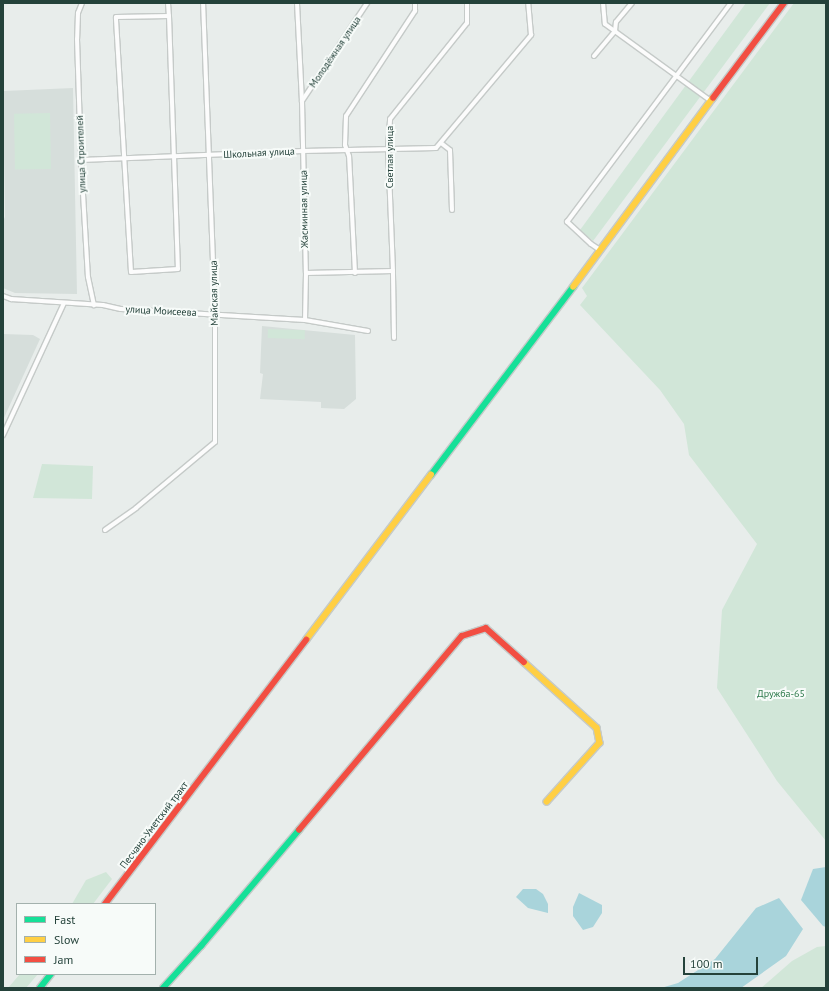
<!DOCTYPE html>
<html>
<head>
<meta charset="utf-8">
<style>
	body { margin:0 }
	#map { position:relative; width:829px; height:991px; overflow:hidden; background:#e8edeb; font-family:"PT Sans",sans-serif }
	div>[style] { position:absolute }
	.built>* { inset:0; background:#d6dedb }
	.green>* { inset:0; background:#d1e6d8; transform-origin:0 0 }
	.water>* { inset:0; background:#a9d4db }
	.roads { filter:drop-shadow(1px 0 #c5cac8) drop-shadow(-1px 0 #c5cac8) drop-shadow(0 1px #c5cac8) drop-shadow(0 -1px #c5cac8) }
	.street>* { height:4px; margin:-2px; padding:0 2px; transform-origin:2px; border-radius:2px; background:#fcfcfc }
	.fast>* { height:5.5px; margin:-2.75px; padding:0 2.75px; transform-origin:2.75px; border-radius:2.75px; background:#16e098 }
	.slow>* { height:5.5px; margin:-2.75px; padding:0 2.75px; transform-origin:2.75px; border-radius:2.75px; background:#ffcf43 }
	.jam>* { height:5.5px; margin:-2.75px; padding:0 2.75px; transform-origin:2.75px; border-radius:2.75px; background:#f24e42 }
	span { translate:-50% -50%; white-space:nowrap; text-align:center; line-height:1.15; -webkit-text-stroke:4px #f7fbf9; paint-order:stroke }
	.street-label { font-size:10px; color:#24423a }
	.park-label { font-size:10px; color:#2d7a4b }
	.frame { position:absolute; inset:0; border:4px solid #24423a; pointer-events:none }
	.legend { position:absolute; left:16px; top:903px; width:140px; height:72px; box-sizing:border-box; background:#f7fbf9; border:1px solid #a3b1ad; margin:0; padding:5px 7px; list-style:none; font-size:12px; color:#24423a }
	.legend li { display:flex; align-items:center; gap:8px; height:20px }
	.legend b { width:20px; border:1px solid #a3b1ad }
	.scale { position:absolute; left:683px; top:957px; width:75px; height:18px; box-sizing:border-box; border:2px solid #24423a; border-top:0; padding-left:5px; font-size:12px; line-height:14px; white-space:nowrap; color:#24423a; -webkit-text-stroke:3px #f7fbf9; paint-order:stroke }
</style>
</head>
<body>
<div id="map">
	<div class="built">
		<i style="clip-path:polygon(73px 88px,77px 294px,15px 293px,3px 288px,3px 221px,5px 217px,3px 95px,4px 91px)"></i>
		<i style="clip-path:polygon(262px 326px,355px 335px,356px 399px,344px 409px,321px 408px,321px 402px,260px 399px,263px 374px,260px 373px)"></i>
		<i style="clip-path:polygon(3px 334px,33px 335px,40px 339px,3px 420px)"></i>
	</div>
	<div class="green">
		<i style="clip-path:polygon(746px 3px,770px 3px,593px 241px,580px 230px)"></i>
		<i style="clip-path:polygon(794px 3px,826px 3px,826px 841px,777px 781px,717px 688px,722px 610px,757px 544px,689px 455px,684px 424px,660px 390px,580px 305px,587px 296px,582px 288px)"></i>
		<i style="left:50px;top:113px;width:56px;height:36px;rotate:89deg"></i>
		<i style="left:268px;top:329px;width:37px;height:9px;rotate:2deg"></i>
		<i style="clip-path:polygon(42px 464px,93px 466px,92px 499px,33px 498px)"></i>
		<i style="clip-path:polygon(106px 872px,112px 879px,93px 904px,72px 904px,86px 880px)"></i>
		<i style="clip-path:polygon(826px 946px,826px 988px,761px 988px,792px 961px,817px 947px)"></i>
		<i style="clip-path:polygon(20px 974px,38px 974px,26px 988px,8px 988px)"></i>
	</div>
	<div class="water">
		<i style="clip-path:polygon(826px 867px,826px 927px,823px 926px,801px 900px,813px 869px)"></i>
		<i style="clip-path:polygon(523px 889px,536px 889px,543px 894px,548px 904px,548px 913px,528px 908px,516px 897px)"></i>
		<i style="clip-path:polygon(579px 893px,602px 905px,602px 913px,593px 927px,583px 930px,573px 916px,573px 907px)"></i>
		<i style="clip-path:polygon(779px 898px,803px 929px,786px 956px,741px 988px,661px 988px,678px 983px,715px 959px,756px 908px)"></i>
	</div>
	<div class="roads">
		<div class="street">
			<i style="left:82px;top:3px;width:11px;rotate:112deg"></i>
			<i style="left:78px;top:13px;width:26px;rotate:92deg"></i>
			<i style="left:77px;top:39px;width:121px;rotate:88.1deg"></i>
			<i style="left:81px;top:160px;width:117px;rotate:86.6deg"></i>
			<i style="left:88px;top:277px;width:29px;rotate:78deg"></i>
			<i style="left:168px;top:3px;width:13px;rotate:86deg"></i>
			<i style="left:169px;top:16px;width:140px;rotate:88deg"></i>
			<i style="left:174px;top:156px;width:113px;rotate:88deg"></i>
			<i style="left:178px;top:269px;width:47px;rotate:176.3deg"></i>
			<i style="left:131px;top:272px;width:255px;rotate:-93.4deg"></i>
			<i style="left:116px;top:17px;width:53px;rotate:-1.1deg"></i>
			<i style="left:297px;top:3px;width:98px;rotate:87.1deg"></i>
			<i style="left:302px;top:101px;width:172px;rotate:88.7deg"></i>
			<i style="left:306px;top:273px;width:47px;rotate:91.2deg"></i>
			<i style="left:603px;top:3px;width:21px;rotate:85deg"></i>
			<i style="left:605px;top:24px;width:131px;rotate:36deg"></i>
			<i style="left:594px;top:56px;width:33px;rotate:-50deg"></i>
			<i style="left:615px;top:31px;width:9px;rotate:-84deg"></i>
			<i style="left:616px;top:22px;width:25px;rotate:-50deg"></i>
			<i style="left:302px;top:101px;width:118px;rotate:-56.4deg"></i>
			<i style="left:441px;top:143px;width:11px;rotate:38deg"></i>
			<i style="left:450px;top:150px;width:60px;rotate:88.1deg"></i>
			<i style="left:81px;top:160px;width:222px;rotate:-2.3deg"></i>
			<i style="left:303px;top:151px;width:133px;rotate:-1.3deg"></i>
			<i style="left:436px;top:148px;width:148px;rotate:-49.9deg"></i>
			<i style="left:531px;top:35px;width:32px;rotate:-95deg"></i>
			<i style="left:600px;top:250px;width:11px;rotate:-146deg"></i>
			<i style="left:591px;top:244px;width:33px;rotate:-137deg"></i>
			<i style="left:567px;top:222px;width:274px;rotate:-53.2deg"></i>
			<i style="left:306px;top:273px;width:87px;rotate:-1.3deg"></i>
			<i style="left:355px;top:273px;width:117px;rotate:-92.9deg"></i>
			<i style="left:349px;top:156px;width:12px;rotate:-110deg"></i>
			<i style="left:345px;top:145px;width:29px;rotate:-88deg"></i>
			<i style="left:346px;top:116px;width:126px;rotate:-56.7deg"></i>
			<i style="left:415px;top:11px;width:8px;rotate:-90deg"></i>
			<i style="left:3px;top:296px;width:9px;rotate:21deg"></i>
			<i style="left:11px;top:299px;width:92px;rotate:3.7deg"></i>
			<i style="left:103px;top:305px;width:18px;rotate:13deg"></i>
			<i style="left:121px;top:309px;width:184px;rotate:3.4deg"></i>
			<i style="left:305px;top:320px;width:64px;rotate:9.9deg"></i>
			<i style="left:394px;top:338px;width:67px;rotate:-90.9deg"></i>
			<i style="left:393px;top:271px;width:122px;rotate:-92.3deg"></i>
			<i style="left:388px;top:149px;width:30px;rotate:-86deg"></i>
			<i style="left:390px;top:119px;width:123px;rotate:-51.3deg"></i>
			<i style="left:467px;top:23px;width:20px;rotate:-90deg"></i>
			<i style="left:3px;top:435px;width:145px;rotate:-65.2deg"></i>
			<i style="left:105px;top:530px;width:38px;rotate:-35deg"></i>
			<i style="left:136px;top:508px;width:103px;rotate:-39.9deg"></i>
			<i style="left:215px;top:442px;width:128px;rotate:-90deg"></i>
			<i style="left:215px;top:314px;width:311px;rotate:-92.2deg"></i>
		</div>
		<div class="fast">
			<i style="left:431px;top:475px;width:236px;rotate:-52.9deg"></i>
			<i style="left:40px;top:988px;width:18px;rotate:-52deg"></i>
			<i style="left:163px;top:988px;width:57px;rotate:-47.9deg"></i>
			<i style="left:201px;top:946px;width:152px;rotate:-49.8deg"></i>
		</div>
		<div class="slow">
			<i style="left:573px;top:287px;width:235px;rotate:-53.5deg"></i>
			<i style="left:306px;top:640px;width:207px;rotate:-52.9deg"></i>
			<i style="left:524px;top:662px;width:98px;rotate:42.1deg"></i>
			<i style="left:597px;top:728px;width:15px;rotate:79deg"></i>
			<i style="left:600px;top:743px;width:79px;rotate:131.9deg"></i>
		</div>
		<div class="jam">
			<i style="left:713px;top:98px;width:119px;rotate:-53.2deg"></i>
			<i style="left:299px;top:830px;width:253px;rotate:-50deg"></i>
			<i style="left:462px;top:636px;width:25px;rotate:-18deg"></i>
			<i style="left:486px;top:628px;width:51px;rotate:41.8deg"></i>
			<i style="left:105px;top:904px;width:332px;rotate:-52.7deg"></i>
		</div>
	</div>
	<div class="street-label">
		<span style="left:335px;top:52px;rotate:-56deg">Молодёжная улица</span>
		<span style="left:259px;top:153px;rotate:-3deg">Школьная улица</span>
		<span style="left:81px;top:154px;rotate:-92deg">улица Строителей</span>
		<span style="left:390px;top:157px;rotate:-90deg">Светлая улица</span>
		<span style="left:304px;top:209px;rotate:-91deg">Жасминная улица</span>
		<span style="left:214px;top:293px;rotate:-91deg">Майская улица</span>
		<span style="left:161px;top:311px;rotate:3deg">улица Моисеева</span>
		<span style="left:154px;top:825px;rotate:-53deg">Песчано-Уметский тракт</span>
	</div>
	<div class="park-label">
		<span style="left:781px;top:694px">Дружба-65</span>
	</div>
	<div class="frame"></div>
	<ul class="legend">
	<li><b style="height:5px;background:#16e098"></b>Fast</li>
	<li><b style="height:5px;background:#ffcf43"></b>Slow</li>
	<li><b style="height:5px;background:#f24e42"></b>Jam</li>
	</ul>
	<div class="scale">100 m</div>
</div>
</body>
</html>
